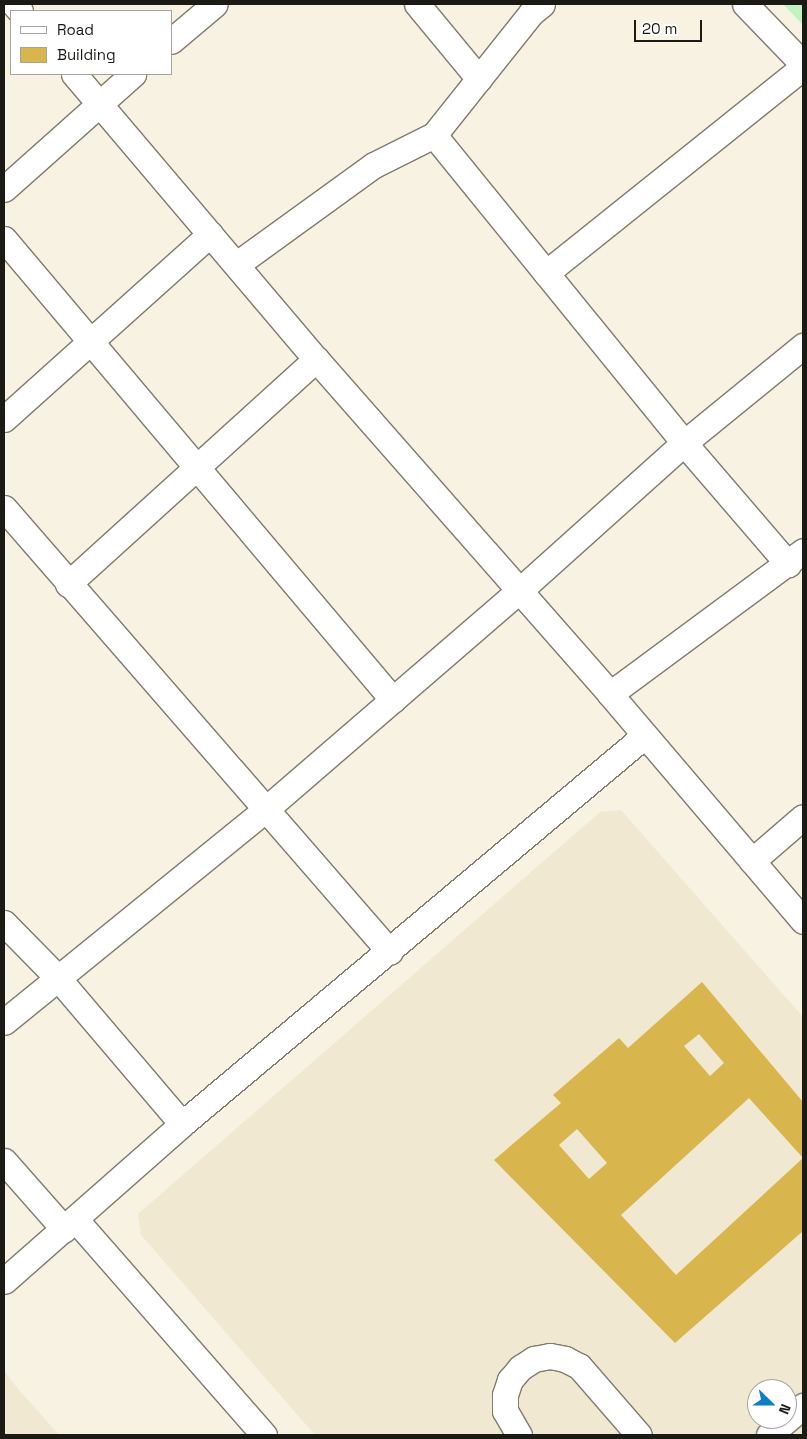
<!DOCTYPE html>
<html>
<head>
<meta charset="utf-8">
<style>
	body { margin:0 }
	#map { position:relative; width:807px; height:1439px; overflow:hidden; background:#f8f2e3; font-family:"Space Grotesk",sans-serif }
	div>[style] { position:absolute }
	.built>* { inset:0; background:#f0e8d1 }
	.green>* { inset:0; background:#c0f3bf }
	.building>* { inset:0; background:#d8b64d }
	.roads { filter:drop-shadow(1px 0 #807b6d) drop-shadow(-1px 0 #807b6d) drop-shadow(0 1px #807b6d) drop-shadow(0 -1px #807b6d) }
	.minor>* { height:25px; margin:-12.5px; padding:0 12.5px; transform-origin:12.5px; border-radius:12.5px; background:#fff }
	span { translate:-50% -50%; white-space:nowrap; text-align:center; line-height:1.15; -webkit-text-stroke:4px #fff; paint-order:stroke }
	.frame { position:absolute; inset:0; border:5px solid #1c1a15; pointer-events:none }
	.legend { position:absolute; left:10px; top:10px; width:162px; height:65px; box-sizing:border-box; background:#fff; border:1px solid #a4a3a1; margin:0; padding:6px 9px; list-style:none; font-size:15px; color:#1c1a15 }
	.legend li { display:flex; align-items:center; gap:10px; height:25px }
	.legend b { width:25px; border:1px solid #a4a3a1 }
	.north { position:absolute; left:747px; top:1379px; width:50px; height:50px; box-sizing:border-box; background:#fff; border:1px solid #a4a3a1; border-radius:50%; rotate:112deg; font-size:14px; font-weight:700; line-height:20px; text-align:center; color:#1c1a15 }
	.north::after { content:''; display:block; margin:auto; width:18px; height:22px; background:#137cc7; clip-path:polygon(50% 0,100% 100%,50% 72%,0 100%) }
	.scale { position:absolute; left:634px; top:20px; width:68px; height:22px; box-sizing:border-box; border:2px solid #1c1a15; border-top:0; padding-left:6px; font-size:15px; line-height:18px; white-space:nowrap; color:#1c1a15; -webkit-text-stroke:4px #fff; paint-order:stroke }
</style>
</head>
<body>
<div id="map">
	<div class="built">
		<i style="clip-path:polygon(evenodd,621px 810px,803px 1017px,803px 1435px,315px 1435px,141px 1235px,138px 1214px,600px 812px,621px 810px,757px 1389px,787px 1389px,787px 1419px,757px 1419px,757px 1389px)"></i>
		<i style="clip-path:polygon(4px 1371px,20px 1391px,59px 1435px,4px 1435px)"></i>
	</div>
	<div class="green">
		<i style="clip-path:polygon(783px 4px,803px 4px,803px 26px,803px 25px)"></i>
	</div>
	<div class="building">
		<i style="clip-path:polygon(evenodd,702px 982px,803px 1102px,803px 1158px,749px 1098px,621px 1215px,676px 1275px,803px 1158px,803px 1231px,675px 1343px,494px 1160px,561px 1103px,553px 1095px,619px 1038px,628px 1048px,702px 982px,699px 1034px,724px 1063px,710px 1076px,684px 1046px,699px 1034px,702px 982px,577px 1129px,607px 1163px,589px 1179px,559px 1145px,577px 1129px)"></i>
	</div>
	<div class="roads">
		<div class="minor">
			<i style="left:14px;top:4px;width:9px;rotate:49deg"></i>
			<i style="left:417px;top:4px;width:97px;rotate:50.4deg"></i>
			<i style="left:745px;top:4px;width:83px;rotate:46deg"></i>
			<i style="left:171px;top:41px;width:57px;rotate:-40.1deg"></i>
			<i style="left:74px;top:74px;width:374px;rotate:49.7deg"></i>
			<i style="left:316px;top:359px;width:446px;rotate:48.7deg"></i>
			<i style="left:610px;top:694px;width:298px;rotate:49.6deg"></i>
			<i style="left:434px;top:135px;width:397px;rotate:50.9deg"></i>
			<i style="left:684px;top:443px;width:160px;rotate:49.3deg"></i>
			<i style="left:4px;top:189px;width:173px;rotate:-41.7deg"></i>
			<i style="left:4px;top:239px;width:603px;rotate:49.84deg"></i>
			<i style="left:237px;top:264px;width:169px;rotate:-35.9deg"></i>
			<i style="left:374px;top:165px;width:67px;rotate:-26.6deg"></i>
			<i style="left:434px;top:135px;width:156px;rotate:-51.5deg"></i>
			<i style="left:531px;top:13px;width:14px;rotate:-39deg"></i>
			<i style="left:546px;top:273px;width:329px;rotate:-38.7deg"></i>
			<i style="left:4px;top:419px;width:277px;rotate:-41.9deg"></i>
			<i style="left:4px;top:508px;width:588px;rotate:49deg"></i>
			<i style="left:68px;top:584px;width:335px;rotate:-42.2deg"></i>
			<i style="left:610px;top:694px;width:240px;rotate:-36.5deg"></i>
			<i style="left:752px;top:861px;width:67px;rotate:-40.8deg"></i>
			<i style="left:4px;top:923px;width:76px;rotate:45.5deg"></i>
			<i style="left:57px;top:977px;width:193px;rotate:49.6deg"></i>
			<i style="left:4px;top:1022px;width:338px;rotate:-39.1deg"></i>
			<i style="left:266px;top:809px;width:334px;rotate:-40.8deg"></i>
			<i style="left:519px;top:591px;width:222px;rotate:-41.9deg"></i>
			<i style="left:684px;top:443px;width:154px;rotate:-39.2deg"></i>
			<i style="left:4px;top:1161px;width:91px;rotate:48.6deg"></i>
			<i style="left:75px;top:1219px;width:287px;rotate:48.8deg"></i>
			<i style="left:4px;top:1281px;width:237px;rotate:-41.4deg"></i>
			<i style="left:182px;top:1124px;width:603px;rotate:-40.02deg"></i>
			<i style="left:519px;top:1435px;width:28px;rotate:-120deg"></i>
			<i style="left:505px;top:1411px;width:16px;rotate:-90deg"></i>
			<i style="left:505px;top:1395px;width:16px;rotate:-72deg"></i>
			<i style="left:510px;top:1380px;width:16px;rotate:-50deg"></i>
			<i style="left:520px;top:1368px;width:17px;rotate:-33deg"></i>
			<i style="left:534px;top:1359px;width:16px;rotate:-11deg"></i>
			<i style="left:550px;top:1356px;width:15px;rotate:11deg"></i>
			<i style="left:565px;top:1359px;width:16px;rotate:27deg"></i>
			<i style="left:579px;top:1366px;width:91px;rotate:49deg"></i>
			<i style="left:769px;top:1435px;width:45px;rotate:-40.5deg"></i>
		</div>
	</div>
	<div class="frame"></div>
	<ul class="legend">
	<li><b style="height:6px;background:#fff"></b>Road</li>
	<li><b style="height:14px;background:#d8b64d"></b>Building</li>
	</ul>
	<div class="north">N</div>
	<div class="scale">20 m</div>
</div>
</body>
</html>
